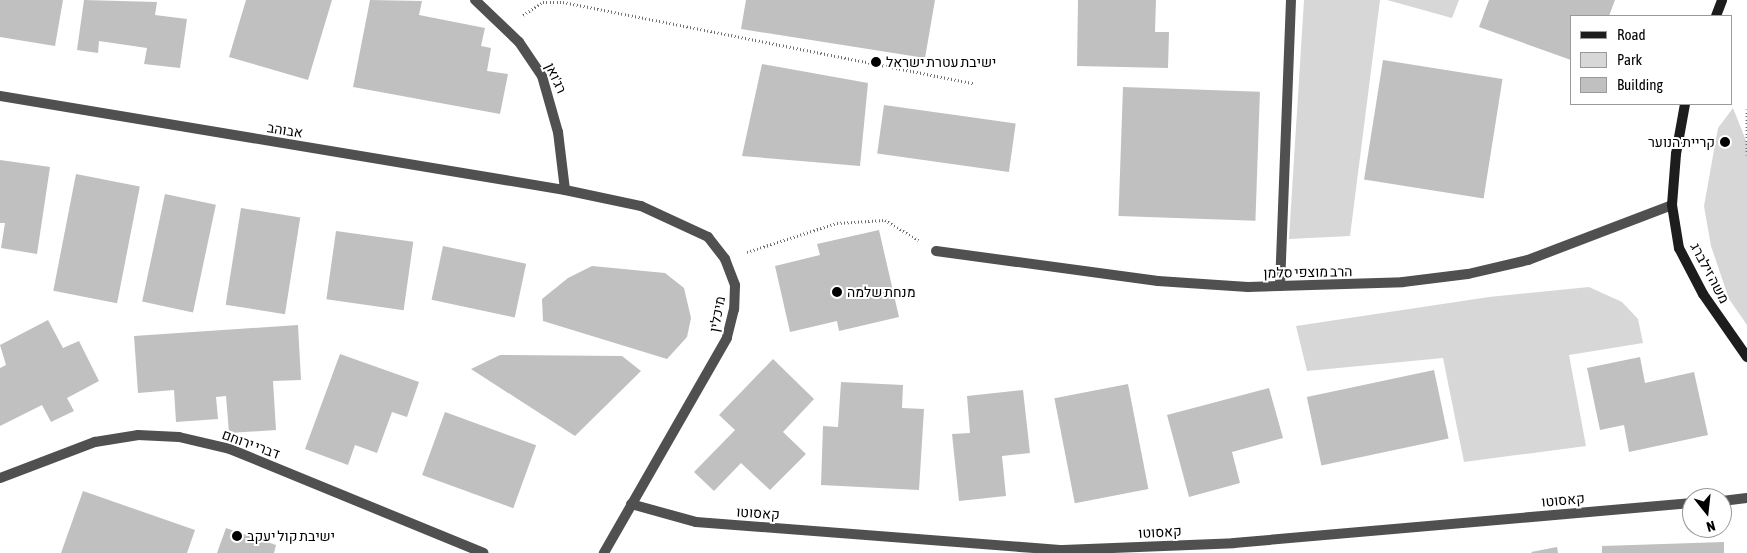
<!DOCTYPE html>
<html>
<head>
<meta charset="utf-8">
<style>
	body { margin:0 }
	#map { position:relative; width:1747px; height:553px; overflow:hidden; background:#fff; font-family:"Asap Condensed",Heebo,sans-serif }
	div>[style] { position:absolute }
	.green>* { inset:0; background:#d7d7d7 }
	.building>* { inset:0; background:#c0c0c0; transform-origin:0 0 }
	.path>* { height:3px; margin-top:-1.5px; transform-origin:0; background:repeating-linear-gradient(90deg,#727272 0 1px,transparent 0 3.5px) }
	.lane>* { height:10px; margin:-5px; padding:0 5px; transform-origin:5px; border-radius:5px; background:#505050 }
	.street>* { height:10px; margin:-5px; padding:0 5px; transform-origin:5px; border-radius:5px; background:#505050 }
	.secondary>* { height:10px; margin:-5px; padding:0 5px; transform-origin:5px; border-radius:5px; background:#1d1d1d }
	.dots>* { width:14px; height:14px; translate:-50% -50%; box-sizing:border-box; border:2px solid #fff; border-radius:50% }
	span { translate:-50% -50%; white-space:nowrap; text-align:center; line-height:1.15; -webkit-text-stroke:4px #fff; paint-order:stroke }
	.poi-label { font-size:14px; color:#000 }
	.left { translate:0 -50%; text-align:left }
	.right { translate:-100% -50%; text-align:right }
	.street-label { font-size:14px; color:#000 }
	.legend { position:absolute; left:1570px; top:15px; width:162px; height:90px; box-sizing:border-box; background:#fff; border:1px solid #999; margin:0; padding:6px 9px; list-style:none; font-size:15px; color:#000 }
	.legend li { display:flex; align-items:center; gap:10px; height:25px }
	.legend b { width:25px; border:1px solid #999 }
	.north { position:absolute; left:1682px; top:488px; width:50px; height:50px; box-sizing:border-box; background:#fff; border:1px solid #999; border-radius:50%; rotate:164deg; font-size:14px; font-weight:700; line-height:20px; text-align:center; color:#000 }
	.north::after { content:''; display:block; margin:auto; width:18px; height:22px; background:#000; clip-path:polygon(50% 0,100% 100%,50% 72%,0 100%) }
</style>
</head>
<body>
<div id="map">
	<div class="green">
		<i style="clip-path:polygon(1304px 0,1380px 0,1350px 236px,1289px 239px)"></i>
		<i style="clip-path:polygon(1387px 0,1459px 0,1452px 18px)"></i>
		<i style="clip-path:polygon(1733px 108px,1747px 143px,1747px 325px,1729px 299px,1711px 246px,1704px 206px,1718px 128px)"></i>
		<i style="clip-path:polygon(1589px 287px,1622px 302px,1638px 319px,1643px 343px,1569px 355px,1586px 446px,1464px 462px,1443px 358px,1307px 371px,1296px 326px,1489px 297px)"></i>
	</div>
	<div class="building">
		<i style="clip-path:polygon(0 0,63px 0,55px 46px,0 37px)"></i>
		<i style="clip-path:polygon(84px 0,157px 2px,155px 15px,187px 19px,180px 68px,144px 64px,147px 48px,99px 41px,98px 53px,77px 50px)"></i>
		<i style="clip-path:polygon(246px 0,332px 0,308px 80px,229px 57px)"></i>
		<i style="clip-path:polygon(370px 0,422px 1px,419px 15px,485px 28px,481px 46px,491px 48px,487px 71px,508px 74px,500px 114px,353px 87px)"></i>
		<i style="clip-path:polygon(746px 0,935px 0,925px 58px,741px 29px)"></i>
		<i style="clip-path:polygon(1078px 0,1156px 0,1155px 32px,1169px 32px,1168px 68px,1077px 66px)"></i>
		<i style="clip-path:polygon(1489px 0,1615px 0,1609px 16px,1571px 16px,1571px 60px,1479px 27px)"></i>
		<i style="left:1383px;top:60px;width:121px;height:121px;rotate:9deg"></i>
		<i style="clip-path:polygon(762px 64px,868px 83px,860px 166px,742px 156px)"></i>
		<i style="left:1123px;top:87px;width:137px;height:129px;rotate:2deg"></i>
		<i style="left:884px;top:105px;width:133px;height:49px;rotate:8deg"></i>
		<i style="clip-path:polygon(0 160px,50px 167px,37px 254px,1px 248px,5px 223px,0 223px)"></i>
		<i style="left:76px;top:174px;width:65px;height:119px;rotate:11deg"></i>
		<i style="left:165px;top:194px;width:52px;height:110px;rotate:12deg"></i>
		<i style="left:241px;top:208px;width:60px;height:98px;rotate:9deg"></i>
		<i style="clip-path:polygon(879px 230px,899px 317px,839px 331px,837px 321px,790px 332px,775px 266px,820px 255px,817px 244px)"></i>
		<i style="left:336px;top:231px;width:78px;height:69px;rotate:8deg"></i>
		<i style="left:443px;top:246px;width:85px;height:55px;rotate:12deg"></i>
		<i style="clip-path:polygon(592px 266px,665px 273px,684px 288px,691px 318px,687px 337px,667px 359px,543px 321px,542px 299px,568px 278px)"></i>
		<i style="clip-path:polygon(48px 320px,63px 348px,79px 341px,99px 381px,67px 398px,74px 411px,51px 422px,42px 405px,0 426px,0 368px,6px 365px,0 345px)"></i>
		<i style="clip-path:polygon(298px 325px,301px 380px,273px 381px,276px 430px,229px 433px,226px 396px,216px 397px,218px 419px,176px 422px,174px 390px,138px 393px,134px 336px)"></i>
		<i style="clip-path:polygon(340px 354px,419px 382px,407px 417px,392px 412px,377px 453px,355px 445px,348px 465px,305px 449px)"></i>
		<i style="clip-path:polygon(500px 355px,622px 356px,641px 371px,575px 436px,471px 369px)"></i>
		<i style="clip-path:polygon(1640px 357px,1645px 383px,1694px 372px,1708px 435px,1629px 452px,1624px 425px,1600px 430px,1587px 368px)"></i>
		<i style="clip-path:polygon(773px 359px,814px 399px,783px 432px,806px 454px,770px 490px,741px 463px,714px 491px,694px 472px,735px 430px,719px 415px)"></i>
		<i style="left:1434px;top:370px;width:70px;height:130px;rotate:78deg"></i>
		<i style="clip-path:polygon(841px 382px,903px 385px,902px 408px,924px 409px,919px 490px,821px 485px,823px 426px,838px 427px)"></i>
		<i style="left:1128px;top:384px;width:107px;height:75px;rotate:79deg"></i>
		<i style="clip-path:polygon(1269px 388px,1283px 438px,1232px 452px,1240px 483px,1189px 497px,1167px 415px)"></i>
		<i style="clip-path:polygon(1023px 390px,1030px 453px,1002px 456px,1006px 496px,959px 501px,952px 434px,970px 433px,967px 396px)"></i>
		<i style="left:445px;top:412px;width:97px;height:67px;rotate:20deg"></i>
		<i style="clip-path:polygon(83px 491px,195px 530px,187px 553px,61px 553px)"></i>
		<i style="clip-path:polygon(226px 528px,276px 545px,274px 553px,217px 553px)"></i>
		<i style="clip-path:polygon(1724px 542px,1724px 553px,1602px 553px,1602px 546px)"></i>
		<i style="clip-path:polygon(1557px 547px,1558px 553px,1532px 553px,1531px 552px)"></i>
	</div>
	<div class="path">
		<i style="left:523px;top:15px;width:24px;rotate:-33deg"></i>
		<i style="left:543px;top:2px;width:20px"></i>
		<i style="left:563px;top:2px;width:418px;rotate:11.2deg"></i>
		<i style="left:1747px;top:109px;width:46px;rotate:90deg"></i>
		<i style="left:747px;top:252px;width:95px;rotate:-17.9deg"></i>
		<i style="left:837px;top:223px;width:48px;rotate:-3.6deg"></i>
		<i style="left:885px;top:220px;width:39px;rotate:31deg"></i>
	</div>
	<div class="lane">
		<i style="left:1280px;top:286px;width:286px;rotate:-87.8deg"></i>
	</div>
	<div class="street">
		<i style="left:475px;top:0;width:61px;rotate:43.7deg"></i>
		<i style="left:519px;top:42px;width:41px;rotate:55.9deg"></i>
		<i style="left:542px;top:76px;width:58px;rotate:74.1deg"></i>
		<i style="left:558px;top:132px;width:58px;rotate:83.1deg"></i>
		<i style="left:0;top:96px;width:573px;rotate:9.45deg"></i>
		<i style="left:565px;top:190px;width:78px;rotate:11.9deg"></i>
		<i style="left:641px;top:206px;width:74px;rotate:24.8deg"></i>
		<i style="left:708px;top:237px;width:28px;rotate:52deg"></i>
		<i style="left:725px;top:259px;width:28px;rotate:69deg"></i>
		<i style="left:735px;top:285px;width:24px;rotate:92deg"></i>
		<i style="left:734px;top:309px;width:30px;rotate:104deg"></i>
		<i style="left:727px;top:338px;width:248px;rotate:119.8deg"></i>
		<i style="left:936px;top:251px;width:224px;rotate:7.7deg"></i>
		<i style="left:1158px;top:281px;width:90px;rotate:3.8deg"></i>
		<i style="left:1248px;top:287px;width:155px;rotate:-1.8deg"></i>
		<i style="left:1403px;top:282px;width:65px;rotate:-7deg"></i>
		<i style="left:1468px;top:274px;width:62px;rotate:-13.1deg"></i>
		<i style="left:1528px;top:260px;width:154px;rotate:-20.9deg"></i>
		<i style="left:0;top:478px;width:102px;rotate:-20.8deg"></i>
		<i style="left:95px;top:442px;width:44px;rotate:-9.2deg"></i>
		<i style="left:138px;top:435px;width:41px;rotate:2.8deg"></i>
		<i style="left:179px;top:437px;width:52px;rotate:13.2deg"></i>
		<i style="left:230px;top:449px;width:274px;rotate:22.3deg"></i>
		<i style="left:1722px;top:501px;width:25px;rotate:-7deg"></i>
		<i style="left:631px;top:504px;width:67px;rotate:15.5deg"></i>
		<i style="left:696px;top:522px;width:368px;rotate:4.4deg"></i>
		<i style="left:1063px;top:550px;width:171px;rotate:-2.3deg"></i>
		<i style="left:1234px;top:543px;width:460px;rotate:-5deg"></i>
	</div>
	<div class="secondary">
		<i style="left:1716px;top:16px;width:17px;rotate:-69deg"></i>
		<i style="left:1685px;top:104px;width:51px;rotate:100.2deg"></i>
		<i style="left:1676px;top:154px;width:51px;rotate:94.5deg"></i>
		<i style="left:1672px;top:205px;width:44px;rotate:80.8deg"></i>
		<i style="left:1679px;top:248px;width:52px;rotate:62.4deg"></i>
		<i style="left:1703px;top:294px;width:77px;rotate:55.1deg"></i>
	</div>
	<div class="dots">
		<i style="left:876px;top:62px;background:#000"></i>
		<i style="left:1725px;top:142px;background:#000"></i>
		<i style="left:837px;top:292px;background:#000"></i>
		<i style="left:237px;top:536px;background:#000"></i>
	</div>
	<div class="poi-label">
		<span class="left" style="left:886px;top:62px">ישיבת עטרת ישראל</span>
		<span class="right" style="left:1715px;top:142px">קריית הנוער</span>
		<span class="left" style="left:847px;top:292px">מנחת שלמה</span>
		<span class="left" style="left:247px;top:536px">ישיבת קול יעקב</span>
	</div>
	<div class="street-label">
		<span style="left:556px;top:78px;rotate:65deg">רג'ואן</span>
		<span style="left:285px;top:130px;rotate:9deg">אבוהב</span>
		<span style="left:1308px;top:272px;rotate:-1deg">הרב מוצפי סלמן</span>
		<span style="left:1710px;top:273px;rotate:62deg">משה זילברג</span>
		<span style="left:717px;top:314px;rotate:-79deg">מיכלין</span>
		<span style="left:251px;top:444px;rotate:20deg">דברי ירוחם</span>
		<span style="left:1563px;top:500px;rotate:-5deg">קאסוטו</span>
		<span style="left:758px;top:513px;rotate:4deg">קאסוטו</span>
		<span style="left:1160px;top:532px;rotate:-3deg">קאסוטו</span>
	</div>
	<ul class="legend">
	<li><b style="height:6px;background:#1d1d1d"></b>Road</li>
	<li><b style="height:14px;background:#d7d7d7"></b>Park</li>
	<li><b style="height:14px;background:#c0c0c0"></b>Building</li>
	</ul>
	<div class="north">N</div>
</div>
</body>
</html>
